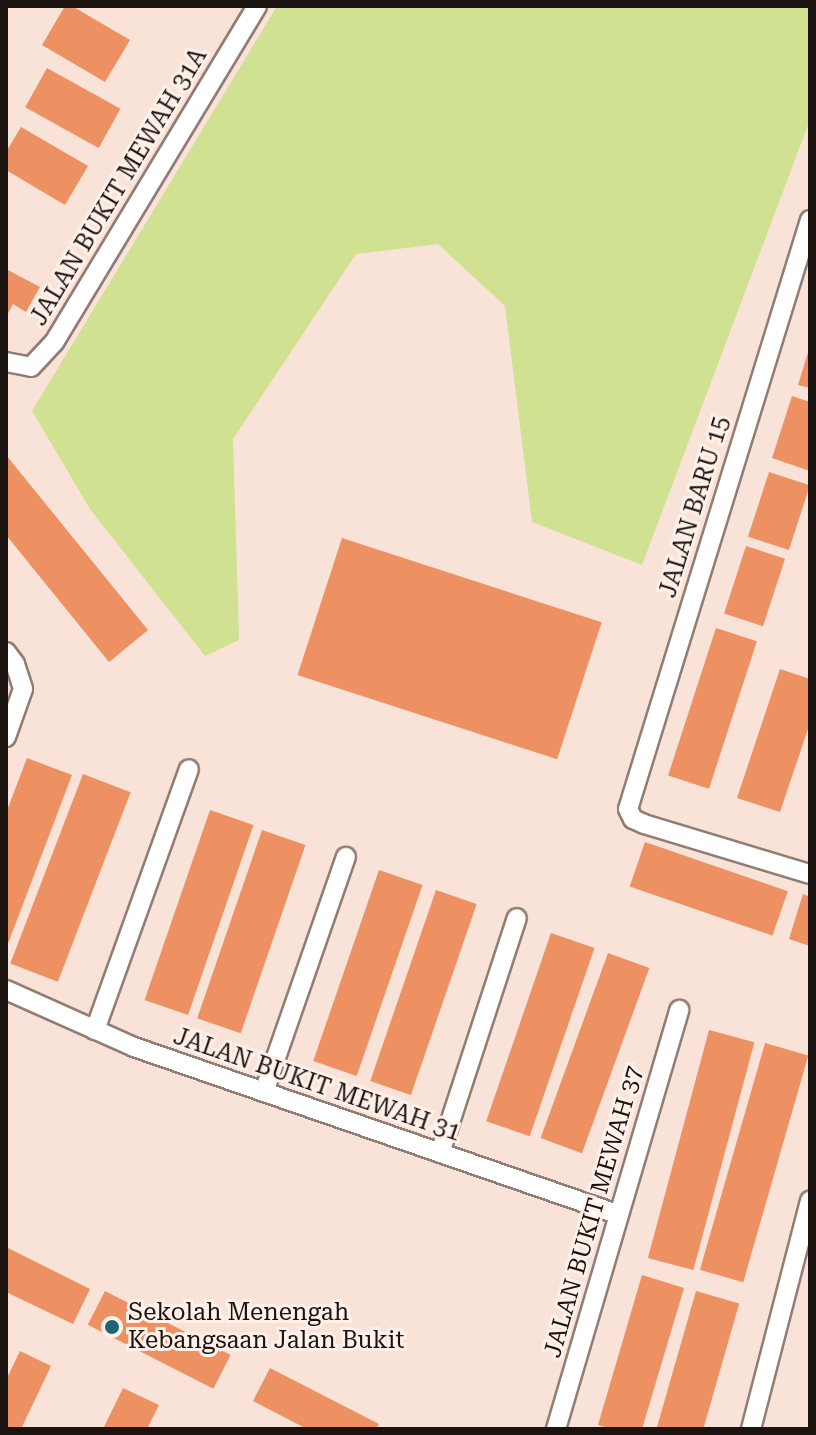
<!DOCTYPE html>
<html>
<head>
<meta charset="utf-8">
<style>
	body { margin:0 }
	#map { position:relative; width:816px; height:1435px; overflow:hidden; background:#f9e2d7; font-family:"Roboto Serif",serif }
	div>[style] { position:absolute }
	.green>* { inset:0; background:#d0e191 }
	.building>* { inset:0; background:#ed9162; transform-origin:0 0 }
	.roads { filter:drop-shadow(2px 0 #917d73) drop-shadow(-2px 0 #917d73) drop-shadow(0 2px #917d73) drop-shadow(0 -2px #917d73) }
	.street>* { height:18px; margin:-9px; padding:0 9px; transform-origin:9px; border-radius:9px; background:#fff }
	.dots>* { width:22px; height:22px; translate:-50% -50%; box-sizing:border-box; border:4px solid #fff1ea; border-radius:50% }
	span { translate:-50% -50%; white-space:nowrap; text-align:center; line-height:1.15; -webkit-text-stroke:6px #fff1ea; paint-order:stroke }
	.street-label { font-size:24px; color:#1b1310 }
	.poi-label { font-size:24px; color:#1b1310 }
	.left { translate:0 -50%; text-align:left }
	.frame { position:absolute; inset:0; border:8px solid #1b1310; pointer-events:none }
</style>
</head>
<body>
<div id="map">
	<div class="green">
		<i style="clip-path:polygon(277px 6px,810px 6px,810px 120px,642px 565px,532px 522px,505px 306px,438px 244px,356px 254px,233px 439px,239px 640px,205px 656px,90px 509px,32px 411px)"></i>
	</div>
	<div class="building">
		<i style="clip-path:polygon(65px 6px,72px 6px,130px 40px,105px 82px,42px 45px)"></i>
		<i style="left:47px;top:68px;width:84px;height:45px;rotate:29deg"></i>
		<i style="clip-path:polygon(21px 127px,88px 166px,65px 205px,6px 170px,6px 152px)"></i>
		<i style="clip-path:polygon(6px 269px,40px 287px,26px 312px,13px 304px,6px 317px)"></i>
		<i style="clip-path:polygon(809px 349px,810px 349px,810px 388px,798px 385px)"></i>
		<i style="clip-path:polygon(792px 396px,810px 402px,810px 471px,772px 458px)"></i>
		<i style="clip-path:polygon(6px 455px,148px 630px,109px 662px,6px 535px)"></i>
		<i style="left:769px;top:472px;width:43px;height:68px;rotate:18deg"></i>
		<i style="left:342px;top:538px;width:273px;height:144px;rotate:18deg"></i>
		<i style="left:746px;top:546px;width:41px;height:71px;rotate:18deg"></i>
		<i style="left:716px;top:628px;width:43px;height:155px;rotate:18deg"></i>
		<i style="clip-path:polygon(780px 669px,810px 679px,810px 723px,780px 812px,737px 798px)"></i>
		<i style="clip-path:polygon(27px 758px,72px 775px,6px 949px,6px 813px)"></i>
		<i style="left:83px;top:774px;width:51px;height:203px;rotate:21deg"></i>
		<i style="left:210px;top:810px;width:46px;height:201px;rotate:19deg"></i>
		<i style="left:262px;top:830px;width:46px;height:199px;rotate:19deg"></i>
		<i style="left:645px;top:842px;width:151px;height:47px;rotate:19deg"></i>
		<i style="left:379px;top:870px;width:46px;height:202px;rotate:19deg"></i>
		<i style="left:436px;top:890px;width:43px;height:202px;rotate:19deg"></i>
		<i style="clip-path:polygon(803px 894px,810px 897px,810px 946px,789px 939px)"></i>
		<i style="left:551px;top:933px;width:46px;height:199px;rotate:19deg"></i>
		<i style="left:608px;top:953px;width:44px;height:197px;rotate:20deg"></i>
		<i style="left:709px;top:1030px;width:47px;height:236px;rotate:15deg"></i>
		<i style="left:765px;top:1043px;width:45px;height:236px;rotate:16deg"></i>
		<i style="clip-path:polygon(6px 1247px,90px 1289px,73px 1324px,6px 1292px)"></i>
		<i style="clip-path:polygon(642px 1275px,684px 1288px,642px 1429px,612px 1429px,598px 1425px)"></i>
		<i style="left:105px;top:1291px;width:141px;height:38px;rotate:27deg"></i>
		<i style="left:696px;top:1291px;width:45px;height:144px;rotate:16deg"></i>
		<i style="clip-path:polygon(20px 1351px,51px 1366px,21px 1429px,6px 1429px,6px 1380px)"></i>
		<i style="clip-path:polygon(270px 1368px,379px 1424px,376px 1429px,307px 1429px,253px 1401px)"></i>
		<i style="clip-path:polygon(123px 1388px,159px 1405px,147px 1429px,103px 1429px)"></i>
	</div>
	<div class="roads">
		<div class="street">
			<i style="left:810px;top:220px;width:616px;rotate:107.17deg"></i>
			<i style="left:628px;top:809px;width:11px;rotate:63deg"></i>
			<i style="left:633px;top:819px;width:12px;rotate:24deg"></i>
			<i style="left:644px;top:824px;width:173px;rotate:16.8deg"></i>
			<i style="left:6px;top:362px;width:25px;rotate:11deg"></i>
			<i style="left:31px;top:367px;width:35px;rotate:-47deg"></i>
			<i style="left:55px;top:341px;width:391px;rotate:-58.9deg"></i>
			<i style="left:6px;top:652px;width:15px;rotate:53deg"></i>
			<i style="left:15px;top:664px;width:26px;rotate:72deg"></i>
			<i style="left:23px;top:689px;width:51px;rotate:109.5deg"></i>
			<i style="left:6px;top:990px;width:140px;rotate:24deg"></i>
			<i style="left:134px;top:1047px;width:511px;rotate:19.07deg"></i>
			<i style="left:95px;top:1030px;width:277px;rotate:-70.2deg"></i>
			<i style="left:264px;top:1092px;width:249px;rotate:-70.8deg"></i>
			<i style="left:440px;top:1153px;width:247px;rotate:-71.9deg"></i>
			<i style="left:556px;top:1429px;width:437px;rotate:-73.6deg"></i>
			<i style="left:751px;top:1429px;width:236px;rotate:-75.5deg"></i>
		</div>
	</div>
	<div class="dots">
		<i style="left:112px;top:1327px;background:#1f6576"></i>
	</div>
	<div class="street-label">
		<span style="left:119px;top:187px;rotate:-59deg">JALAN BUKIT MEWAH 31A</span>
		<span style="left:695px;top:507px;rotate:-73deg">JALAN BARU 15</span>
		<span style="left:317px;top:1085px;rotate:19deg">JALAN BUKIT MEWAH 31</span>
		<span style="left:594px;top:1212px;rotate:-74deg">JALAN BUKIT MEWAH 37</span>
	</div>
	<div class="poi-label">
		<span class="left" style="left:128px;top:1327px">Sekolah Menengah<br>Kebangsaan Jalan Bukit</span>
	</div>
	<div class="frame"></div>
</div>
</body>
</html>
